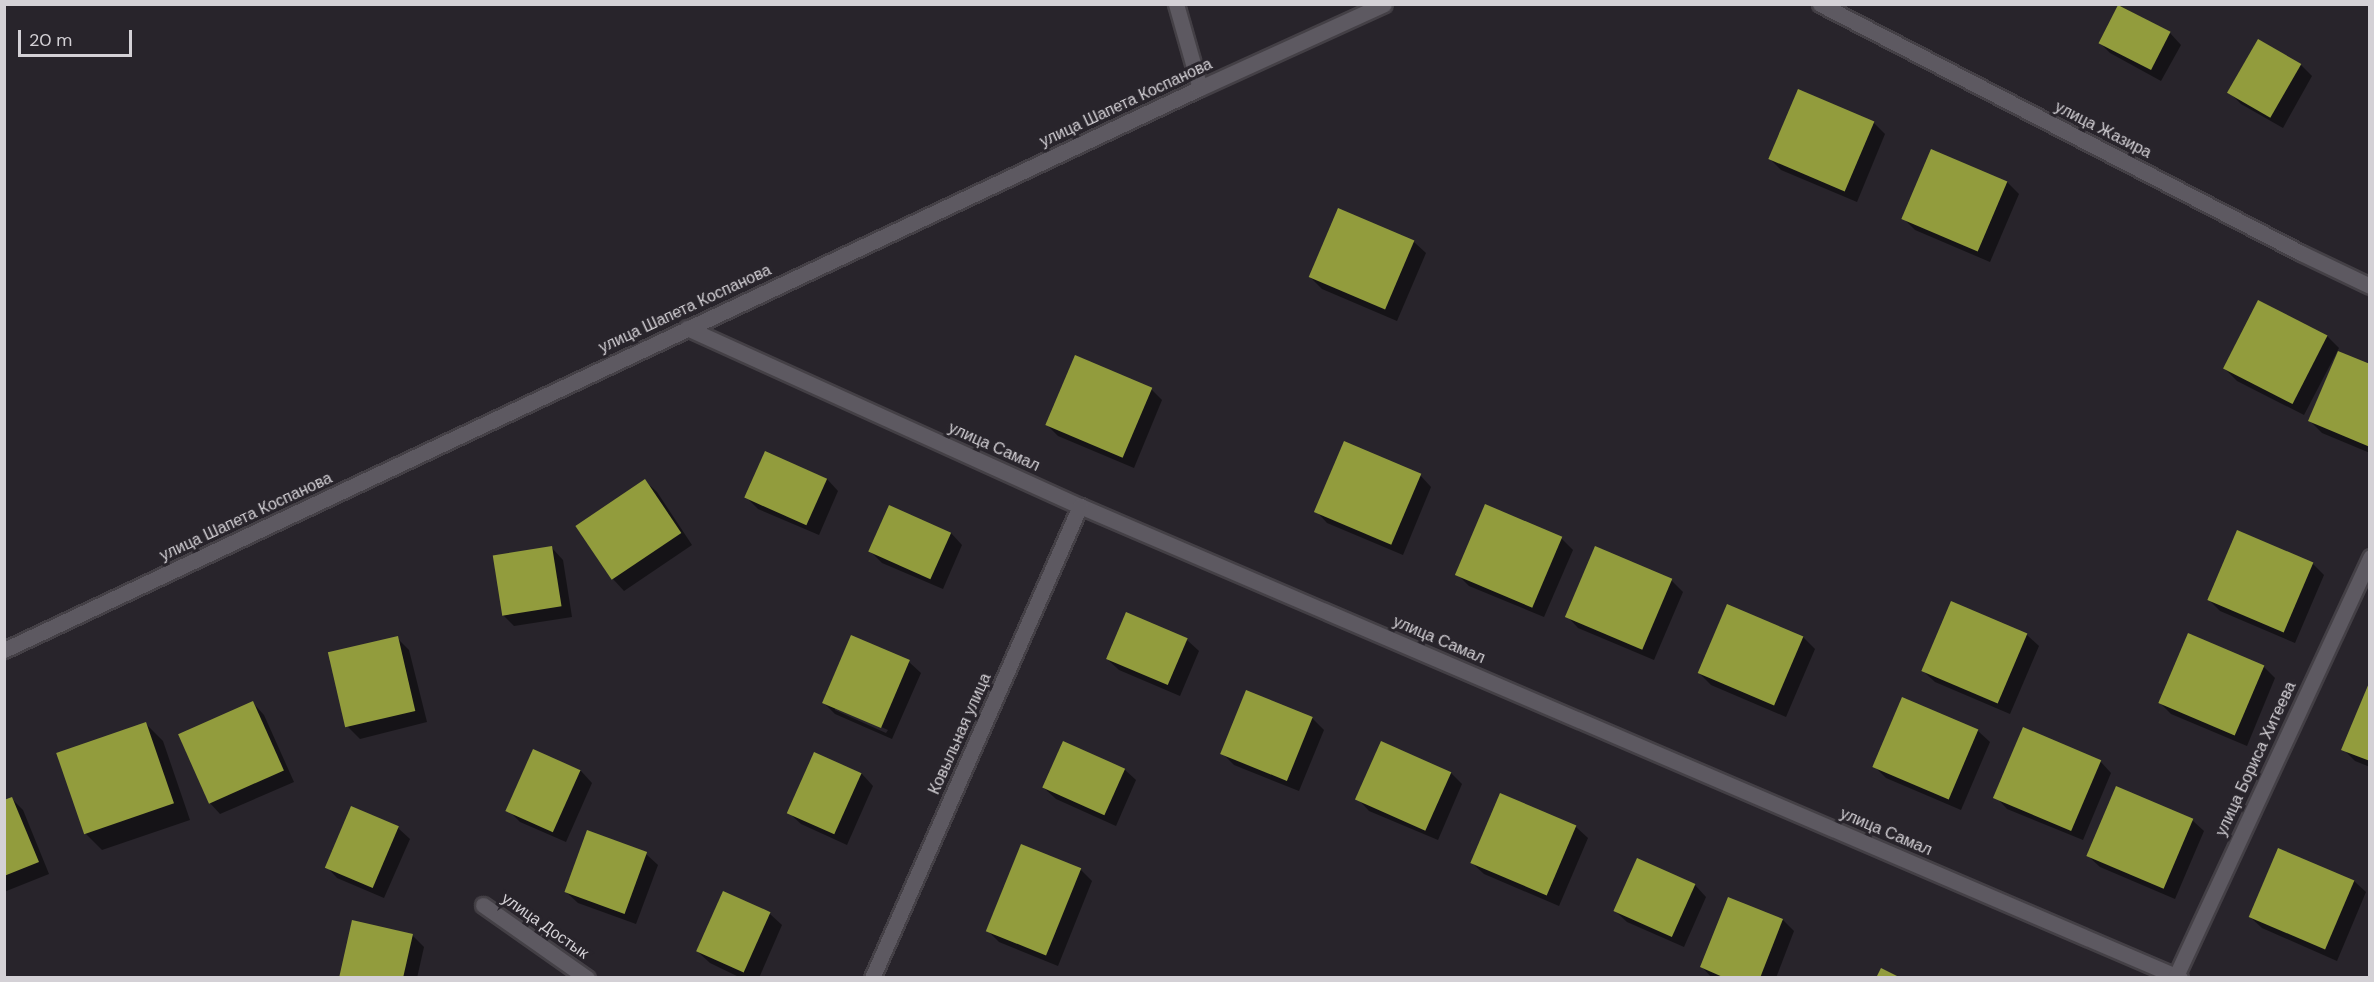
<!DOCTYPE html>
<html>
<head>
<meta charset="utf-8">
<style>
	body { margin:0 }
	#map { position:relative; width:2374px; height:982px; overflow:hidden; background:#28242b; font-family:"DM Sans",sans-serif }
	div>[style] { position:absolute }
	.shadow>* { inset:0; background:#0007 }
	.building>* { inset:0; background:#929c3d; transform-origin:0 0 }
	.roads { filter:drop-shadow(2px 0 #444046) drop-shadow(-2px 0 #444046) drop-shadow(0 2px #444046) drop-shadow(0 -2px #444046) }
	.street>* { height:15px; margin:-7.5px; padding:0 7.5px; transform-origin:7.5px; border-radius:7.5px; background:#5d5961 }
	span { translate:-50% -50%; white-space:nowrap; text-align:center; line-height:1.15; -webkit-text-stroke:6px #28242b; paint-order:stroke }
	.street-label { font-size:16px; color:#d4d1d6 }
	.frame { position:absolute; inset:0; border:6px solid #d4d1d6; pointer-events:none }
	.scale { position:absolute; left:18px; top:30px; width:114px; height:27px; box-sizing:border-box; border:3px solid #d4d1d6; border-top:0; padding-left:8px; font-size:18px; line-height:21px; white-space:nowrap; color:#d4d1d6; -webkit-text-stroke:4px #28242b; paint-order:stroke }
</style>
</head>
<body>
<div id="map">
	<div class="shadow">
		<i style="clip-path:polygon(2119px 5px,2170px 33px,2181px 45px,2161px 81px,2110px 53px,2099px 42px)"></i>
		<i style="clip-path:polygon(2258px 42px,2301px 65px,2312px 76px,2283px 128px,2241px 104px,2230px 93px)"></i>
		<i style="clip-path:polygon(1874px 123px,1885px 134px,1857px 202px,1781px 170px,1770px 159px)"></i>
		<i style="clip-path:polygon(2007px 182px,2019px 194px,1990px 262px,1915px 230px,1903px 218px)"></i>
		<i style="clip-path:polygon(1414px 242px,1426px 253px,1397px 321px,1322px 289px,1310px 277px)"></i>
		<i style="clip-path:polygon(2259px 302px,2327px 336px,2339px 348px,2304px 415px,2237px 381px,2225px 369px)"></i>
		<i style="clip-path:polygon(2370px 366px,2370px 453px,2322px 433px,2310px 421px)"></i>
		<i style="clip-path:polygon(1151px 389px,1162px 400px,1134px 468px,1058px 436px,1047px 425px)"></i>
		<i style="clip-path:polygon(766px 453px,827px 479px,838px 491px,819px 535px,758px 509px,747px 498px)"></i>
		<i style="clip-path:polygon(1420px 475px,1431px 487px,1403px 555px,1327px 523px,1316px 511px)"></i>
		<i style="clip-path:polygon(645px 481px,657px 492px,692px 545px,624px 591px,613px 579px)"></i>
		<i style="clip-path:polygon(890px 507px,951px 533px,962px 545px,943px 589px,882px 563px,871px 552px)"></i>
		<i style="clip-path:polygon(1561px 538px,1573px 550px,1544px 617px,1469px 586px,1457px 574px)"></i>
		<i style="clip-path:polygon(552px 548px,563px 560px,572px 617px,514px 626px,503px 615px)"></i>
		<i style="clip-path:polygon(2313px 564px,2324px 575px,2295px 643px,2220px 611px,2209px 600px)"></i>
		<i style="clip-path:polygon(1671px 580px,1683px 592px,1654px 660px,1578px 628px,1567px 616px)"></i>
		<i style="clip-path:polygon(1952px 603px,2027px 635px,2039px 646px,2010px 714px,1935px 682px,1923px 671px)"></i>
		<i style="clip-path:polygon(1127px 614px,1187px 640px,1199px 651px,1180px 696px,1119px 670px,1107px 659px)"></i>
		<i style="clip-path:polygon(evenodd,852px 637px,909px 662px,921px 673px,892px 739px,835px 714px,823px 702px,852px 637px,835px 707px,888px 730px,886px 733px,835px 710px,835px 707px)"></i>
		<i style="clip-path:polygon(1803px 637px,1815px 649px,1786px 717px,1711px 685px,1699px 673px)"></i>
		<i style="clip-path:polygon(397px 638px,409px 650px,427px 722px,360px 739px,348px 727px)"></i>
		<i style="clip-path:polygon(2264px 667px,2275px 678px,2247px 746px,2171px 714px,2160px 703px)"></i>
		<i style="clip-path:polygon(2370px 687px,2370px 767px,2355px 761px,2343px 749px)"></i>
		<i style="clip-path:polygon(1903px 699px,1978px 731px,1990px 742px,1961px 810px,1886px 778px,1875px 767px)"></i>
		<i style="clip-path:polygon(253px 703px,264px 715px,294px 782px,220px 814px,209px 802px)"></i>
		<i style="clip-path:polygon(1312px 718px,1324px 730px,1299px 791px,1234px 765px,1222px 753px)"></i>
		<i style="clip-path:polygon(146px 724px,163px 741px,190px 820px,102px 850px,85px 833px)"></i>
		<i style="clip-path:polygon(534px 751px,581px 771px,592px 783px,566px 842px,520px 822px,508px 810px)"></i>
		<i style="clip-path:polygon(815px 754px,862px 774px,873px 786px,847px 845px,801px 824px,789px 813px)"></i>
		<i style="clip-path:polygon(2100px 761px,2111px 773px,2083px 840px,2007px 809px,1996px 797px)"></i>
		<i style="clip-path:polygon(1124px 769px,1136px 780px,1116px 826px,1056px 799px,1044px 788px)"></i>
		<i style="clip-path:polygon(1451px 773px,1462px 784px,1438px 840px,1369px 811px,1358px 799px)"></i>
		<i style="clip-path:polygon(12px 799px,23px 810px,49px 874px,4px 892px,4px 802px)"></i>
		<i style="clip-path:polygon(352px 807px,398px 828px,410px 839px,384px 898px,337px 878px,326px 866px)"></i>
		<i style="clip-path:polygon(2192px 820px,2204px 831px,2175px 899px,2100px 867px,2088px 856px)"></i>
		<i style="clip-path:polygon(1576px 827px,1588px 838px,1559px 906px,1484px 874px,1472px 863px)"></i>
		<i style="clip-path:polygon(646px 854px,658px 865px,636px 924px,578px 903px,566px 892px)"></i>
		<i style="clip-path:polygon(1637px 860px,1695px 885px,1706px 897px,1684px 947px,1627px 922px,1615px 911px)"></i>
		<i style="clip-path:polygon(1080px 869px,1092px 881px,1058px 966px,999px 942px,988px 931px)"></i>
		<i style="clip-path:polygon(2354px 881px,2366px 892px,2337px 961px,2262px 928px,2250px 917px)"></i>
		<i style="clip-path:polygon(724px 893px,770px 914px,782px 925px,759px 978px,741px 978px,710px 963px,698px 952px)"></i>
		<i style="clip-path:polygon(1783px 920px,1794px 931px,1776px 978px,1712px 978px,1702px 967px)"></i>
		<i style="clip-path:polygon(412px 935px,424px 947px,417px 978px,341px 978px)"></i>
	</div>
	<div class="building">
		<i style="left:2118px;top:5px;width:59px;height:43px;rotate:27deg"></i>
		<i style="left:2258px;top:39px;width:50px;height:62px;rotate:30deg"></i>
		<i style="left:1798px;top:89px;width:83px;height:76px;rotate:23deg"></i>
		<i style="left:1931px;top:149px;width:83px;height:76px;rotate:23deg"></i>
		<i style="left:1338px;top:208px;width:83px;height:75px;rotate:23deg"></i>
		<i style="left:2258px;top:300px;width:78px;height:77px;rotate:27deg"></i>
		<i style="clip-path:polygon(2338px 351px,2370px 364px,2370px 447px,2308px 421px)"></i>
		<i style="left:1075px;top:355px;width:84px;height:76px;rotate:23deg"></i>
		<i style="left:1344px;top:441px;width:84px;height:77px;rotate:23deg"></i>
		<i style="left:765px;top:451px;width:68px;height:51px;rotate:24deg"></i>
		<i style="left:645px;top:479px;width:65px;height:84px;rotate:56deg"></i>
		<i style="left:1485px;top:504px;width:84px;height:77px;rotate:23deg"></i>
		<i style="left:889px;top:505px;width:68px;height:51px;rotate:24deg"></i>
		<i style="left:2237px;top:530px;width:83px;height:76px;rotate:23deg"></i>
		<i style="left:552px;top:546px;width:61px;height:60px;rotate:81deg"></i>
		<i style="left:1595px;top:546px;width:84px;height:77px;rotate:23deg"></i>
		<i style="left:1951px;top:601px;width:83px;height:76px;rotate:23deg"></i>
		<i style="left:1727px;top:604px;width:83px;height:75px;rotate:23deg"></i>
		<i style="left:1126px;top:612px;width:67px;height:51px;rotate:23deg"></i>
		<i style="left:2188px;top:633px;width:83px;height:76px;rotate:23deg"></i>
		<i style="left:851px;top:635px;width:64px;height:74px;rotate:23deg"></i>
		<i style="left:398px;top:636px;width:77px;height:72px;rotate:77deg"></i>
		<i style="clip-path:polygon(2369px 683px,2370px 683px,2370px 761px,2341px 750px)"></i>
		<i style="left:1246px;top:690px;width:72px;height:69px;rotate:22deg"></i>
		<i style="left:1902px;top:697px;width:83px;height:76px;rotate:23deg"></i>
		<i style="left:253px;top:701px;width:76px;height:82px;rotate:66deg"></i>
		<i style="left:146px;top:722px;width:86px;height:95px;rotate:71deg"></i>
		<i style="left:2023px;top:727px;width:85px;height:77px;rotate:23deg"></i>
		<i style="left:1063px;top:741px;width:68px;height:51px;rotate:24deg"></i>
		<i style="left:1381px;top:741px;width:77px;height:64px;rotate:24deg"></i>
		<i style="left:533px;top:749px;width:52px;height:68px;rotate:24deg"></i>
		<i style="left:814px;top:752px;width:52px;height:67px;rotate:24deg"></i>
		<i style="left:2116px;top:786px;width:84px;height:76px;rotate:23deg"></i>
		<i style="left:1500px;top:793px;width:83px;height:76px;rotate:23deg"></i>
		<i style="clip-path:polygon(12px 797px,39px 862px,4px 876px,4px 800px)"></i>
		<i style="left:351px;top:806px;width:52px;height:67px;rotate:23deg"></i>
		<i style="left:587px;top:830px;width:64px;height:66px;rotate:20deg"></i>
		<i style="left:1021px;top:844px;width:65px;height:94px;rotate:22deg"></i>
		<i style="left:2278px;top:848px;width:83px;height:75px;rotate:23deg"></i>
		<i style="left:1637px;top:858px;width:64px;height:58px;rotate:24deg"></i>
		<i style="left:723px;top:891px;width:52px;height:66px;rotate:24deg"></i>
		<i style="clip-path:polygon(1728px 897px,1783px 919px,1760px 978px,1725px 978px,1700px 967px)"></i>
		<i style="clip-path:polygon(352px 920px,413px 934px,403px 978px,339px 978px)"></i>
		<i style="clip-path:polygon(1881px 968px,1901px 978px,1876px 978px)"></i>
	</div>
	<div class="roads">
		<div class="street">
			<i style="left:1176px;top:4px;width:87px;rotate:74.1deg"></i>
			<i style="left:1820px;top:4px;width:542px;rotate:27.37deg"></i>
			<i style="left:2301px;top:253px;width:76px;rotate:25.6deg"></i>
			<i style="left:687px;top:328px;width:431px;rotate:24.4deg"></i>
			<i style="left:1080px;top:506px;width:1197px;rotate:23.22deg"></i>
			<i style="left:4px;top:650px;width:1321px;rotate:-25.17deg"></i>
			<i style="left:1200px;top:88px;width:202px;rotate:-24.5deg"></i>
			<i style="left:483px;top:905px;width:127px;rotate:35.1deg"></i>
			<i style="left:872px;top:978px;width:516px;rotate:-66.22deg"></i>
			<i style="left:2175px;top:978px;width:464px;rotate:-65.1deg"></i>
		</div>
	</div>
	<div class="street-label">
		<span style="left:1126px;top:103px;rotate:-25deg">улица Шапета Коспанова</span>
		<span style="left:2103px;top:130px;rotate:27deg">улица Жазира</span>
		<span style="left:685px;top:309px;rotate:-25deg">улица Шапета Коспанова</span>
		<span style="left:994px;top:447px;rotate:24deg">улица Самал</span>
		<span style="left:246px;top:517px;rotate:-25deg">улица Шапета Коспанова</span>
		<span style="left:1439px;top:640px;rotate:23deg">улица Самал</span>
		<span style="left:960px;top:734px;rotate:-66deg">Ковыльная улица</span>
		<span style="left:2256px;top:759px;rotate:-65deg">улица Бориса Хитеева</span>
		<span style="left:1886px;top:832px;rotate:23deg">улица Самал</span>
		<span style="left:545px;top:926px;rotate:35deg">улица Достык</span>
	</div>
	<div class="frame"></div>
	<div class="scale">20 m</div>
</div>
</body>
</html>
